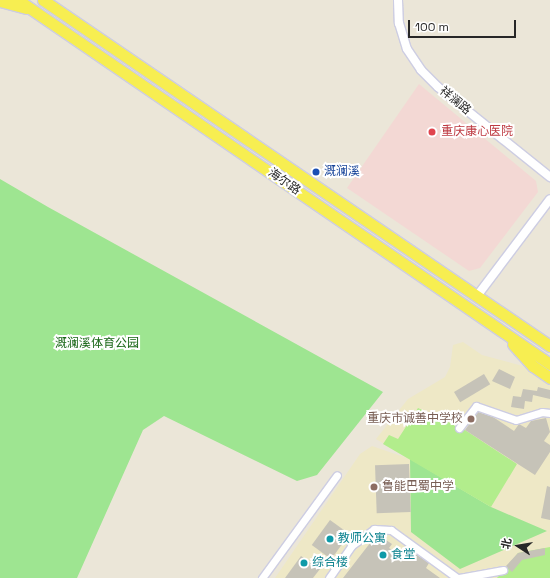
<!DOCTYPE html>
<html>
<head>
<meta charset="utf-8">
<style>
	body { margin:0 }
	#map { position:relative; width:550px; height:578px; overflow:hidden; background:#ebe6d8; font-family:"Space Grotesk","Noto Sans SC",sans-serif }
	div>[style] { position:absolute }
	.education>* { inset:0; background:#eee8c6 }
	.medical>* { inset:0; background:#f3d8d4 }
	.green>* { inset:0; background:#9ee591 }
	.pitch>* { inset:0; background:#b2ed8c }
	.building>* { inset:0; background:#c6c3b8; transform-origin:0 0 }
	.roads { filter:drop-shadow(1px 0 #cdcde2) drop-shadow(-1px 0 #cdcde2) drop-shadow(0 1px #cdcde2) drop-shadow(0 -1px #cdcde2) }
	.minor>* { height:7px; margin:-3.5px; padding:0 3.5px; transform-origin:3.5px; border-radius:3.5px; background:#fff }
	.tertiary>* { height:8px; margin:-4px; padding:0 4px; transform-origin:4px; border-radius:4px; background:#fff }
	.primary>* { height:11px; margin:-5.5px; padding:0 5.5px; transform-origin:5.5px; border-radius:5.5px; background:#f7ee51 }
	.dots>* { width:11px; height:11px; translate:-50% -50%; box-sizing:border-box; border:2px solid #fff; border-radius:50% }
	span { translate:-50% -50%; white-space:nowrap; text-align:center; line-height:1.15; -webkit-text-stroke:4px #fff; paint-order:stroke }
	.street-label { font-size:12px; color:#272727 }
	.health-label { font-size:12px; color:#be3a42 }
	.left { translate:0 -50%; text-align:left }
	.transit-label { font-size:12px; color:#164399 }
	.park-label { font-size:12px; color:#186616 }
	.education-label { font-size:12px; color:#785e54 }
	.right { translate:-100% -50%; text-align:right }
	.culture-label { font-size:12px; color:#0d838f }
	.north { position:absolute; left:498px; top:526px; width:40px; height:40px; -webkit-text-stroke:3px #fff; paint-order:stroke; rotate:282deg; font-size:11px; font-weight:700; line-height:16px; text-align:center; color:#272727 }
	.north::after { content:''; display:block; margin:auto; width:14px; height:18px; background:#272727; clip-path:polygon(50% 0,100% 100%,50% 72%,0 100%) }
	.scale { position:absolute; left:408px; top:20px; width:108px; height:18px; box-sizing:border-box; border:2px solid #272727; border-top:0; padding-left:5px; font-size:12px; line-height:14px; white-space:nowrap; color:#272727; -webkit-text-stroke:3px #fff; paint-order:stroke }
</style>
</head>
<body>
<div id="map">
	<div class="education">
		<i style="clip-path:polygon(463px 342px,482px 355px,530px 368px,550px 382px,550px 578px,275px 578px,360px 454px,372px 446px,407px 458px,376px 439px,408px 399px,445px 377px,450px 367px,453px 345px)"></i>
	</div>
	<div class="medical">
		<i style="clip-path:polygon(419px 84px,536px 181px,538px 192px,480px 268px,469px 271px,347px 188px)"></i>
	</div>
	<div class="green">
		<i style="clip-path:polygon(0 179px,48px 207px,383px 392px,317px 475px,297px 481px,164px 416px,143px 430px,77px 578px,0 578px)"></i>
		<i style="clip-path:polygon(410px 459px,491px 507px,547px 531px,460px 569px,411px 532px)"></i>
	</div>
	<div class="pitch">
		<i style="clip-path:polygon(418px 408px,465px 430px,517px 464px,491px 507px,383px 444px,389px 435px,398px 439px)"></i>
		<i style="clip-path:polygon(550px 547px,550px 578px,497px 578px,518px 553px)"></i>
	</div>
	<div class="building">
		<i style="clip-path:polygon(499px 369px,515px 377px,510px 389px,492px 381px)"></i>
		<i style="left:484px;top:374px;width:12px;height:35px;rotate:59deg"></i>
		<i style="clip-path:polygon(538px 387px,550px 390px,550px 399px,533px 395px,532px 402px,525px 401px,524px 409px,511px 407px,513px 396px,521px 397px,523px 389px,537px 391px)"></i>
		<i style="clip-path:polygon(478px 412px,493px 417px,514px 431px,519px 424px,526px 428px,531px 421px,546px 418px,550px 432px,544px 441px,550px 445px,550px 452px,535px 475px,465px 430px)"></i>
		<i style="left:409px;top:464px;width:48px;height:34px;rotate:88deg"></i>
		<i style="clip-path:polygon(547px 486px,550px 487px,550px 520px,541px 518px)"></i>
		<i style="left:330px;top:520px;width:24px;height:31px;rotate:36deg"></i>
		<i style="clip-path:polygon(377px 534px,392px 544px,389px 548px,408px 560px,413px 552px,429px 563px,426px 568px,440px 578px,343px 578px)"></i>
		<i style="clip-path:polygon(545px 548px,545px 555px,522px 560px,512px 572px,506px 566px,518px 553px)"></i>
		<i style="clip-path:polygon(301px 556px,320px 569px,313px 578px,285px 578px)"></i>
	</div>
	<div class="roads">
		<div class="minor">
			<i style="left:459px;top:428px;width:28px;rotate:-52deg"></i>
			<i style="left:476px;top:406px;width:42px;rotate:19.3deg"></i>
			<i style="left:516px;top:420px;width:27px;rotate:-17deg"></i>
			<i style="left:542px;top:412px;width:8px;rotate:7deg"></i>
			<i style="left:262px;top:578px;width:127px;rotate:-53.9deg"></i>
			<i style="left:329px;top:578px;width:39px;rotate:-55deg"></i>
			<i style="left:351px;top:546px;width:29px;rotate:-36deg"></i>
			<i style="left:374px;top:529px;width:17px;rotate:3deg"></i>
			<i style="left:391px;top:530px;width:82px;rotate:36deg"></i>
			<i style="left:459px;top:578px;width:45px;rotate:-10.3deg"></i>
		</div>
		<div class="tertiary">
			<i style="left:398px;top:0;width:23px;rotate:88deg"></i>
			<i style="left:399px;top:23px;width:27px;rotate:73deg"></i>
			<i style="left:407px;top:49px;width:25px;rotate:56deg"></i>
			<i style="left:421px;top:70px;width:24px;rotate:45deg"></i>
			<i style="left:438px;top:87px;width:144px;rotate:38.8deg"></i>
			<i style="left:477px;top:296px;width:121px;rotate:-53deg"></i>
		</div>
		<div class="primary">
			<i style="left:18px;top:0;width:645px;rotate:34.38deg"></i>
			<i style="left:43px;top:0;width:614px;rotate:34.31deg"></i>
			<i style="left:0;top:1px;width:27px;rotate:15deg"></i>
			<i style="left:513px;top:344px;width:30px;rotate:48deg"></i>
			<i style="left:533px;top:366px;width:21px;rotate:35deg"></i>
		</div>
	</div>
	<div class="dots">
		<i style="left:432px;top:132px;background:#e0444e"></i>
		<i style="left:316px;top:172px;background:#1a4fb4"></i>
		<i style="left:471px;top:419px;background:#8d6e63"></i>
		<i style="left:374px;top:487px;background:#8d6e63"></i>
		<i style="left:330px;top:539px;background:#0f9aa8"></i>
		<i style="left:383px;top:555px;background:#0f9aa8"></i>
		<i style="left:304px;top:563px;background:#0f9aa8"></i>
	</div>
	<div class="street-label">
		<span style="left:455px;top:101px;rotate:39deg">祥澜路</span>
		<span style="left:284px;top:182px;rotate:35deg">海尔路</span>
	</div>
	<div class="health-label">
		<span class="left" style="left:441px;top:132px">重庆康心医院</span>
	</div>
	<div class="transit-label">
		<span class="left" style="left:324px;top:172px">溉澜溪</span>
	</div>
	<div class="park-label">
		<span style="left:97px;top:344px">溉澜溪体育公园</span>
	</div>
	<div class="education-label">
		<span class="right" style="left:463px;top:419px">重庆市诚善中学校</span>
		<span class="left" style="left:382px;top:487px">鲁能巴蜀中学</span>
	</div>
	<div class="culture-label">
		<span class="left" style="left:338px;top:539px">教师公寓</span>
		<span class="left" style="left:391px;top:555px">食堂</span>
		<span class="left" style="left:312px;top:563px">综合楼</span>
	</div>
	<div class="north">北</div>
	<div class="scale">100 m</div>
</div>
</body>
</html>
